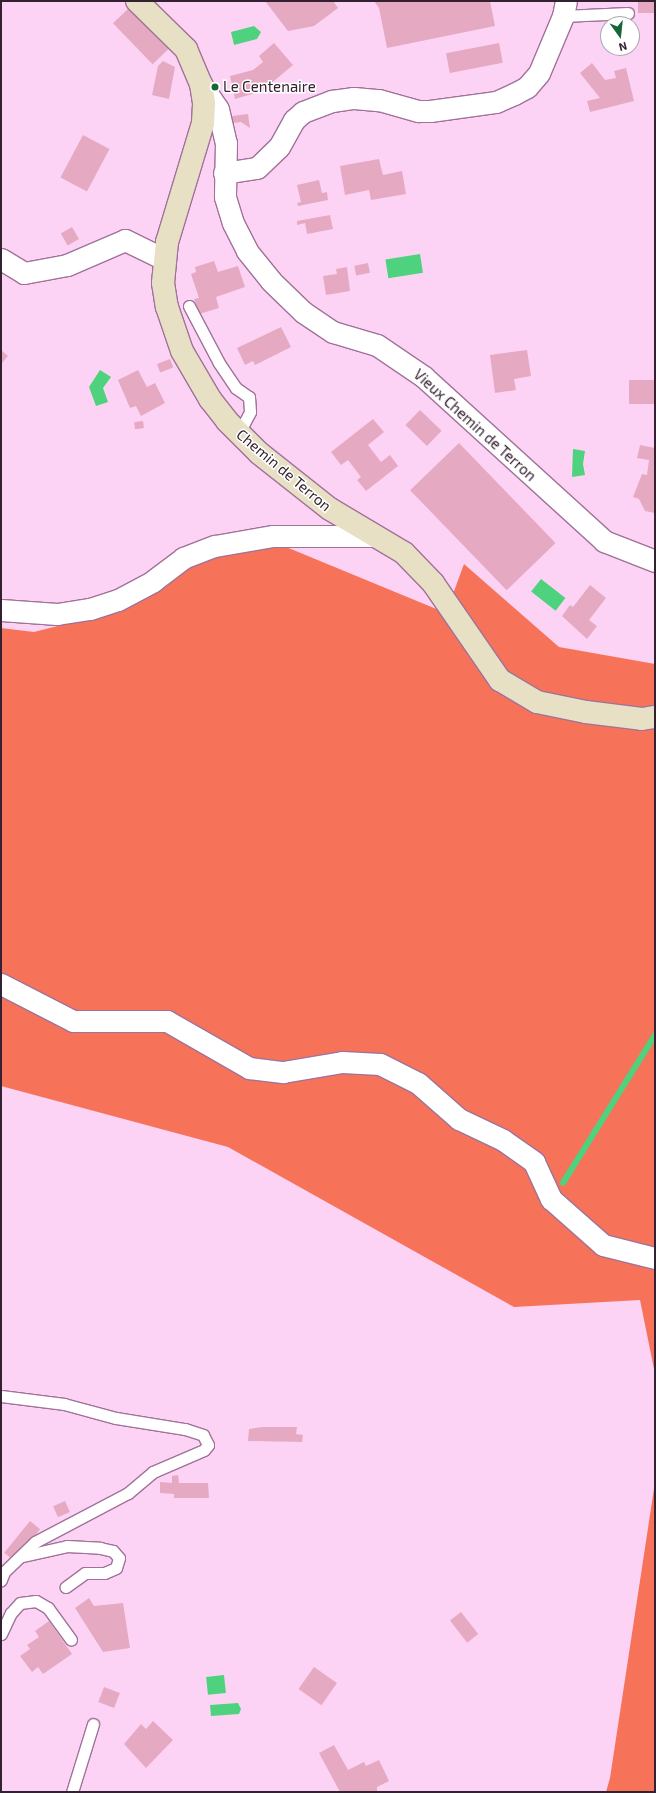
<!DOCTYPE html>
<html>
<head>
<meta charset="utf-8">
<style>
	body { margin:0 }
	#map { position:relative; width:656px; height:1793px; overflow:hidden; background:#fcd3f5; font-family:"Exo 2",sans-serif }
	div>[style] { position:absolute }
	.forest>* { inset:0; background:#f6735a }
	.water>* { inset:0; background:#4ed27e; transform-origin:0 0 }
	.stream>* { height:5.5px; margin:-2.75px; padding:0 2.75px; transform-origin:2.75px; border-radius:2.75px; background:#4ed27e }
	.building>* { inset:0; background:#e6a9c2; transform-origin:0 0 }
	.roads { filter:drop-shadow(1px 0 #a07299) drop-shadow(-1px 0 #a07299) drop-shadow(0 1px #a07299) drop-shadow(0 -1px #a07299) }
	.lane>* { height:11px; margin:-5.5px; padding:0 5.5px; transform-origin:5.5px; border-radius:5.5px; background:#fff }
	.street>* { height:21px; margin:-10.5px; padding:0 10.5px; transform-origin:10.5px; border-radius:10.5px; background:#fff }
	.secondary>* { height:22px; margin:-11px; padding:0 11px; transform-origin:11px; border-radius:11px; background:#e8e0c4 }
	.dots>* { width:11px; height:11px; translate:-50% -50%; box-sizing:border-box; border:2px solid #fff; border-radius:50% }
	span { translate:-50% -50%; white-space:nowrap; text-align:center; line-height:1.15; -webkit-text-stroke:3px #fff; paint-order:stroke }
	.poi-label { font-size:15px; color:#332030 }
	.left { translate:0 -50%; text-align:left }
	.street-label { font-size:15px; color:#332030 }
	.frame { position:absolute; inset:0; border:2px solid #332030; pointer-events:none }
	.north { position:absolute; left:600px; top:16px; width:40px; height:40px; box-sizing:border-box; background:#fff; border:1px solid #ada6ac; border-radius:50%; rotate:165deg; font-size:11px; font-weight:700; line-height:16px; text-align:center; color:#332030 }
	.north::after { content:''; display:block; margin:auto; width:14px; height:18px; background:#166737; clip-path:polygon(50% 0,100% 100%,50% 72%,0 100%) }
</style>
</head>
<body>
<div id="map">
	<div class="forest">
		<i style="clip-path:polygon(274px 542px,446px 613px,464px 564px,559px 647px,655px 664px,655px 1374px,640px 1300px,514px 1307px,228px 1147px,1px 1086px,1px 628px,34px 632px,121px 610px,193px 564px)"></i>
		<i style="clip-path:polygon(655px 1482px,655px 1792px,606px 1792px,610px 1778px)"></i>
	</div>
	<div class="water">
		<i style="clip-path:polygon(254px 26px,261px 32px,257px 39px,234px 45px,231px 32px)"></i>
		<i style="left:420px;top:254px;width:19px;height:35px;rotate:81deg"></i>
		<i style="clip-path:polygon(100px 370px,111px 377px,103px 388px,108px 402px,96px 406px,89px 387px)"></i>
		<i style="clip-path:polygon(573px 449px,585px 451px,583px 464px,585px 475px,572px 477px)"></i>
		<i style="left:541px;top:579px;width:31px;height:16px;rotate:38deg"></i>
		<i style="left:224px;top:1675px;width:18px;height:18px;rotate:84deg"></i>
		<i style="clip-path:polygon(238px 1703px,241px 1709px,239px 1714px,211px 1716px,210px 1705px)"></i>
	</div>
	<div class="stream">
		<i style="left:563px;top:1183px;width:174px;rotate:-58.1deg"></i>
	</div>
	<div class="building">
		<i style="clip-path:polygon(265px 1px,333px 1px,338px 8px,314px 26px,288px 31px)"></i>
		<i style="clip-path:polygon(374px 1px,490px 1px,495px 26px,387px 48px,379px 8px)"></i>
		<i style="left:655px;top:1px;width:12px;height:17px;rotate:90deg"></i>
		<i style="left:131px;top:6px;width:57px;height:25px;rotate:46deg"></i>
		<i style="clip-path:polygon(274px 43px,293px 65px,262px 91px,235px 99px,230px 76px,253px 70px,263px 62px,259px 56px)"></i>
		<i style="left:499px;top:43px;width:20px;height:54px;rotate:79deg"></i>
		<i style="clip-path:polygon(163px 61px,175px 67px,169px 99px,152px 95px,158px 66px)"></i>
		<i style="clip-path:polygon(592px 63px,605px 80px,616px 78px,614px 71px,626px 68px,634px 101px,590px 112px,587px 101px,600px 98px,580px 73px)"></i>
		<i style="clip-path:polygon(248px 114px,250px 128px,241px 122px,233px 123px,232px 116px)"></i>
		<i style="left:83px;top:135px;width:30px;height:48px;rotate:28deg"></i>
		<i style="clip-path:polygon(379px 159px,383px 175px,402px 171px,406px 194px,371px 200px,369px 190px,345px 195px,340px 166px)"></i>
		<i style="clip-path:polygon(319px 180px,322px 193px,327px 192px,328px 200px,298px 206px,297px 203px,301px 202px,297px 185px)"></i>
		<i style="clip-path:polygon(330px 215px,333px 229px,307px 234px,305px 223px,297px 225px,297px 221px)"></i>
		<i style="left:72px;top:227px;width:14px;height:13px;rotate:60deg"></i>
		<i style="clip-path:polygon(214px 261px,218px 272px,238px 266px,245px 287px,216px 297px,219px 308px,199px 314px,194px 299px,199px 298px,191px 274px,196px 272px,195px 267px)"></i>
		<i style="left:368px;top:263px;width:10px;height:14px;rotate:79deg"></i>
		<i style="clip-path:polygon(347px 267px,350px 291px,326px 295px,323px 276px,337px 274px,336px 269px)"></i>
		<i style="clip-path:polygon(281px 327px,291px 347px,255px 365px,253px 361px,245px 365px,237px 348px)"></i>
		<i style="clip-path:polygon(1px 350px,8px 356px,1px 364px)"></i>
		<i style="clip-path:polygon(527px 350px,531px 376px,514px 379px,516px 390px,495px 393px,490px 355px)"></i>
		<i style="left:170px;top:359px;width:9px;height:14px;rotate:69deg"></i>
		<i style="clip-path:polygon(138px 370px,147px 387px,155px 383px,165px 403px,141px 416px,136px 406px,130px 408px,118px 380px)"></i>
		<i style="left:655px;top:380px;width:24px;height:26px;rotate:90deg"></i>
		<i style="left:420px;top:410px;width:30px;height:21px;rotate:44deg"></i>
		<i style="clip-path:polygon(373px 419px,384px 432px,368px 445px,381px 462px,390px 455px,398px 466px,366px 491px,357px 480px,361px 477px,348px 460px,341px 465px,331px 452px)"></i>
		<i style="left:143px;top:421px;width:7px;height:9px;rotate:82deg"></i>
		<i style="left:459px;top:443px;width:139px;height:68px;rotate:46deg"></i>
		<i style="clip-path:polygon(640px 445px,655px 448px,655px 513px,645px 511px,639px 499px,633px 497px,642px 474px,647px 475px,649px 460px,637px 458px)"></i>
		<i style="clip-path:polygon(590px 585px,606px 598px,589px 620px,597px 626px,587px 639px,562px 616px,570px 605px,573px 607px)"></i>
		<i style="clip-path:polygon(262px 1427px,297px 1427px,296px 1434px,303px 1435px,302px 1442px,248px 1441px,249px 1429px)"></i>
		<i style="clip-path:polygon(178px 1475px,179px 1483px,208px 1483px,209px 1498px,174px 1498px,174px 1494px,160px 1493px,160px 1482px,172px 1483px,172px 1476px)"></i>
		<i style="left:65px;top:1501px;width:12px;height:13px;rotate:66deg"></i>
		<i style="left:30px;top:1521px;width:13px;height:41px;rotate:39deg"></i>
		<i style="clip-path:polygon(89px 1598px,94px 1606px,123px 1603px,130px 1648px,103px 1652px,75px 1608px)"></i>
		<i style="left:461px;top:1612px;width:28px;height:14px;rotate:52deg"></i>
		<i style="clip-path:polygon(49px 1621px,72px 1654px,43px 1674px,38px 1667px,32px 1672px,20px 1656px,30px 1649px,27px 1645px,39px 1637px,35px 1631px)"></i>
		<i style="left:314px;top:1667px;width:28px;height:27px;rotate:35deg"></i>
		<i style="left:104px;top:1687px;width:17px;height:16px;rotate:21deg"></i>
		<i style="clip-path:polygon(153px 1721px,173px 1740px,146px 1768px,124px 1744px,141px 1724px,146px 1729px)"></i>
		<i style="clip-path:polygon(334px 1745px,348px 1770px,364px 1762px,366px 1766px,379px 1760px,389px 1781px,377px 1787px,377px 1792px,340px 1792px,319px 1753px)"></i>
	</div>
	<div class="roads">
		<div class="lane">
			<i style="left:563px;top:16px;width:65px;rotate:-2.6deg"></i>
			<i style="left:189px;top:306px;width:64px;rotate:62.2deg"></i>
			<i style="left:219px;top:363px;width:30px;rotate:56deg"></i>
			<i style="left:236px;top:388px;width:16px;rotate:35deg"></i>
			<i style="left:249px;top:397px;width:15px;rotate:86deg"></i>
			<i style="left:250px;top:412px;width:24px;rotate:118deg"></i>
			<i style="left:1px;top:1396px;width:64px;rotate:7.2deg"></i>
			<i style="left:64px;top:1404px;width:54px;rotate:15.1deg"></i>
			<i style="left:116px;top:1418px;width:70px;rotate:9.1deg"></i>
			<i style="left:185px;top:1429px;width:19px;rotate:18deg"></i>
			<i style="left:203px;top:1435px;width:11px;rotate:63deg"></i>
			<i style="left:208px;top:1445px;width:6px;rotate:129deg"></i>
			<i style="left:204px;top:1450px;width:56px;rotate:156.7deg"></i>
			<i style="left:153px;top:1472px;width:33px;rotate:140deg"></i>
			<i style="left:128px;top:1493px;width:105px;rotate:152.2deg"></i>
			<i style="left:35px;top:1542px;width:43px;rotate:135.9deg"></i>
			<i style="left:4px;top:1572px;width:9px;rotate:111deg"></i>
			<i style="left:23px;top:1556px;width:45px;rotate:-12.8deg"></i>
			<i style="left:67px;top:1546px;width:33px;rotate:3deg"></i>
			<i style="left:100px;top:1548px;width:13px;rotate:13deg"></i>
			<i style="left:113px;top:1551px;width:9px;rotate:49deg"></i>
			<i style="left:119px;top:1558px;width:10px;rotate:107deg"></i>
			<i style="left:116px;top:1568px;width:13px;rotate:157deg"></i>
			<i style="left:104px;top:1573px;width:19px;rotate:180deg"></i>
			<i style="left:85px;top:1573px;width:24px;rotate:144deg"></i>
			<i style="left:1px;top:1634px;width:23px;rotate:-65deg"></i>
			<i style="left:11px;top:1613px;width:13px;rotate:-48deg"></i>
			<i style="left:20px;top:1603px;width:16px;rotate:-7deg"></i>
			<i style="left:36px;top:1601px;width:14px;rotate:30deg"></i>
			<i style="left:48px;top:1608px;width:39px;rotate:54deg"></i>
			<i style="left:72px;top:1792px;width:71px;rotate:-72.8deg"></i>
		</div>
		<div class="street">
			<i style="left:201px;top:84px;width:30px;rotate:56deg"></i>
			<i style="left:218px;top:109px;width:35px;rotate:77deg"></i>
			<i style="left:226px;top:143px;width:54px;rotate:91.1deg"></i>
			<i style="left:225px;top:197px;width:27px;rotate:73deg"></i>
			<i style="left:233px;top:223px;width:31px;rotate:63deg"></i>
			<i style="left:247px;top:251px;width:38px;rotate:51deg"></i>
			<i style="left:271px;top:281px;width:45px;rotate:44.1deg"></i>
			<i style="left:303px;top:312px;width:36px;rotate:34deg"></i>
			<i style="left:333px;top:332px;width:46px;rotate:16.5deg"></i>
			<i style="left:377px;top:345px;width:57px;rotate:34.2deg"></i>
			<i style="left:424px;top:377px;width:244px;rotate:42.3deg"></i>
			<i style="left:604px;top:541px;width:55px;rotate:21.4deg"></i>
			<i style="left:224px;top:173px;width:33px;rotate:-9deg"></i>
			<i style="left:257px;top:168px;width:30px;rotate:-44deg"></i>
			<i style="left:279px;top:147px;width:31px;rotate:-61deg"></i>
			<i style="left:294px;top:120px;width:12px;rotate:-42deg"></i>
			<i style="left:303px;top:112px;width:31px;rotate:-21deg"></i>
			<i style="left:332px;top:101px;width:22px;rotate:-8deg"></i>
			<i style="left:354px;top:98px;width:25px;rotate:5deg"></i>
			<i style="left:379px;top:100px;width:41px;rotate:15.8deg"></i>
			<i style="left:418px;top:111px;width:12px"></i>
			<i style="left:430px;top:111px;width:67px;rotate:-7.8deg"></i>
			<i style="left:496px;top:102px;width:20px;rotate:-24deg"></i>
			<i style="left:514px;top:94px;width:15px;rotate:-28deg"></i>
			<i style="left:527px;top:87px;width:18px;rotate:-49deg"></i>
			<i style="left:539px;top:73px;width:62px;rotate:-67.2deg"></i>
			<i style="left:563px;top:16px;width:15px;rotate:-79deg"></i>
			<i style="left:1px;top:259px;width:27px;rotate:31deg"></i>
			<i style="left:24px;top:273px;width:44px;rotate:-10.5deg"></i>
			<i style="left:67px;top:265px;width:63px;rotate:-23.3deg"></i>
			<i style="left:125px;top:240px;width:43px;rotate:26deg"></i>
			<i style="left:1px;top:610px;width:56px;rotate:4.1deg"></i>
			<i style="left:57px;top:614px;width:33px;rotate:-9deg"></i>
			<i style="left:90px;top:609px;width:29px;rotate:-18deg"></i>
			<i style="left:118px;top:600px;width:40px;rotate:-28deg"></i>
			<i style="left:153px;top:581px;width:38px;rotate:-37deg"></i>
			<i style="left:183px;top:558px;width:34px;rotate:-21deg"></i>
			<i style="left:215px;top:546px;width:59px;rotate:-9.8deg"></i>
			<i style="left:273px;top:536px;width:101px"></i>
			<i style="left:1px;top:984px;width:81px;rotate:27.2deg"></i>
			<i style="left:73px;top:1021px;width:94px"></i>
			<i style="left:167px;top:1021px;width:95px;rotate:29.8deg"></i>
			<i style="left:249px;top:1068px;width:34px;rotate:7deg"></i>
			<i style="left:283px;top:1072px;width:60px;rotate:-9.6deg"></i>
			<i style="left:342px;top:1062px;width:38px;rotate:3deg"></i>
			<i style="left:380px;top:1064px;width:42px;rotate:26.6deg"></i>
			<i style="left:418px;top:1083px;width:55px;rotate:41.3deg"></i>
			<i style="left:459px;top:1119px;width:49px;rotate:25.5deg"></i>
			<i style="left:503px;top:1140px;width:38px;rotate:35deg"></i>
			<i style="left:534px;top:1162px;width:41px;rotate:65.3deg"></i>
			<i style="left:551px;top:1199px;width:69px;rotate:41.5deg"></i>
			<i style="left:603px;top:1245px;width:54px;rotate:14deg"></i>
		</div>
		<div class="secondary">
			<i style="left:137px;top:1px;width:69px;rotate:44.4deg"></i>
			<i style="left:186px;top:49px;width:38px;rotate:67deg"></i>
			<i style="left:201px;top:84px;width:20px;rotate:81deg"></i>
			<i style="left:204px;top:104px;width:19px;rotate:93deg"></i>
			<i style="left:203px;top:123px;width:124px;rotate:106.8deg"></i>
			<i style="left:167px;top:242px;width:41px;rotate:95.6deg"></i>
			<i style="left:163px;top:283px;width:24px;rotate:81deg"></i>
			<i style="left:167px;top:307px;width:46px;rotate:71.2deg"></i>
			<i style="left:182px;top:351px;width:56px;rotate:59.7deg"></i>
			<i style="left:210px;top:399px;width:28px;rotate:52deg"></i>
			<i style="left:227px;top:421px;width:45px;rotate:45deg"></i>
			<i style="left:259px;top:453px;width:90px;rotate:38.3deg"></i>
			<i style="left:330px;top:509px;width:86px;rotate:30.7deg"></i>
			<i style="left:404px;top:553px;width:42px;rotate:46deg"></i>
			<i style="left:433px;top:583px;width:118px;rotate:55.4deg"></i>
			<i style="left:500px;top:680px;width:43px;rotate:30.7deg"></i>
			<i style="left:537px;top:702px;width:50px;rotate:11.5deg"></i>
			<i style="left:586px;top:712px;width:56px;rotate:7.1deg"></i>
			<i style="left:642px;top:719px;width:13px;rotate:-9deg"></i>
		</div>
	</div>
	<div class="dots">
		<i style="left:215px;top:87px;background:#166737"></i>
	</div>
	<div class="poi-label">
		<span class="left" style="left:223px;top:87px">Le Centenaire</span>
	</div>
	<div class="street-label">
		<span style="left:475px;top:425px;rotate:42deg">Vieux Chemin de Terron</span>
		<span style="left:284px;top:470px;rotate:40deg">Chemin de Terron</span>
	</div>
	<div class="frame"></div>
	<div class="north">N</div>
</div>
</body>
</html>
